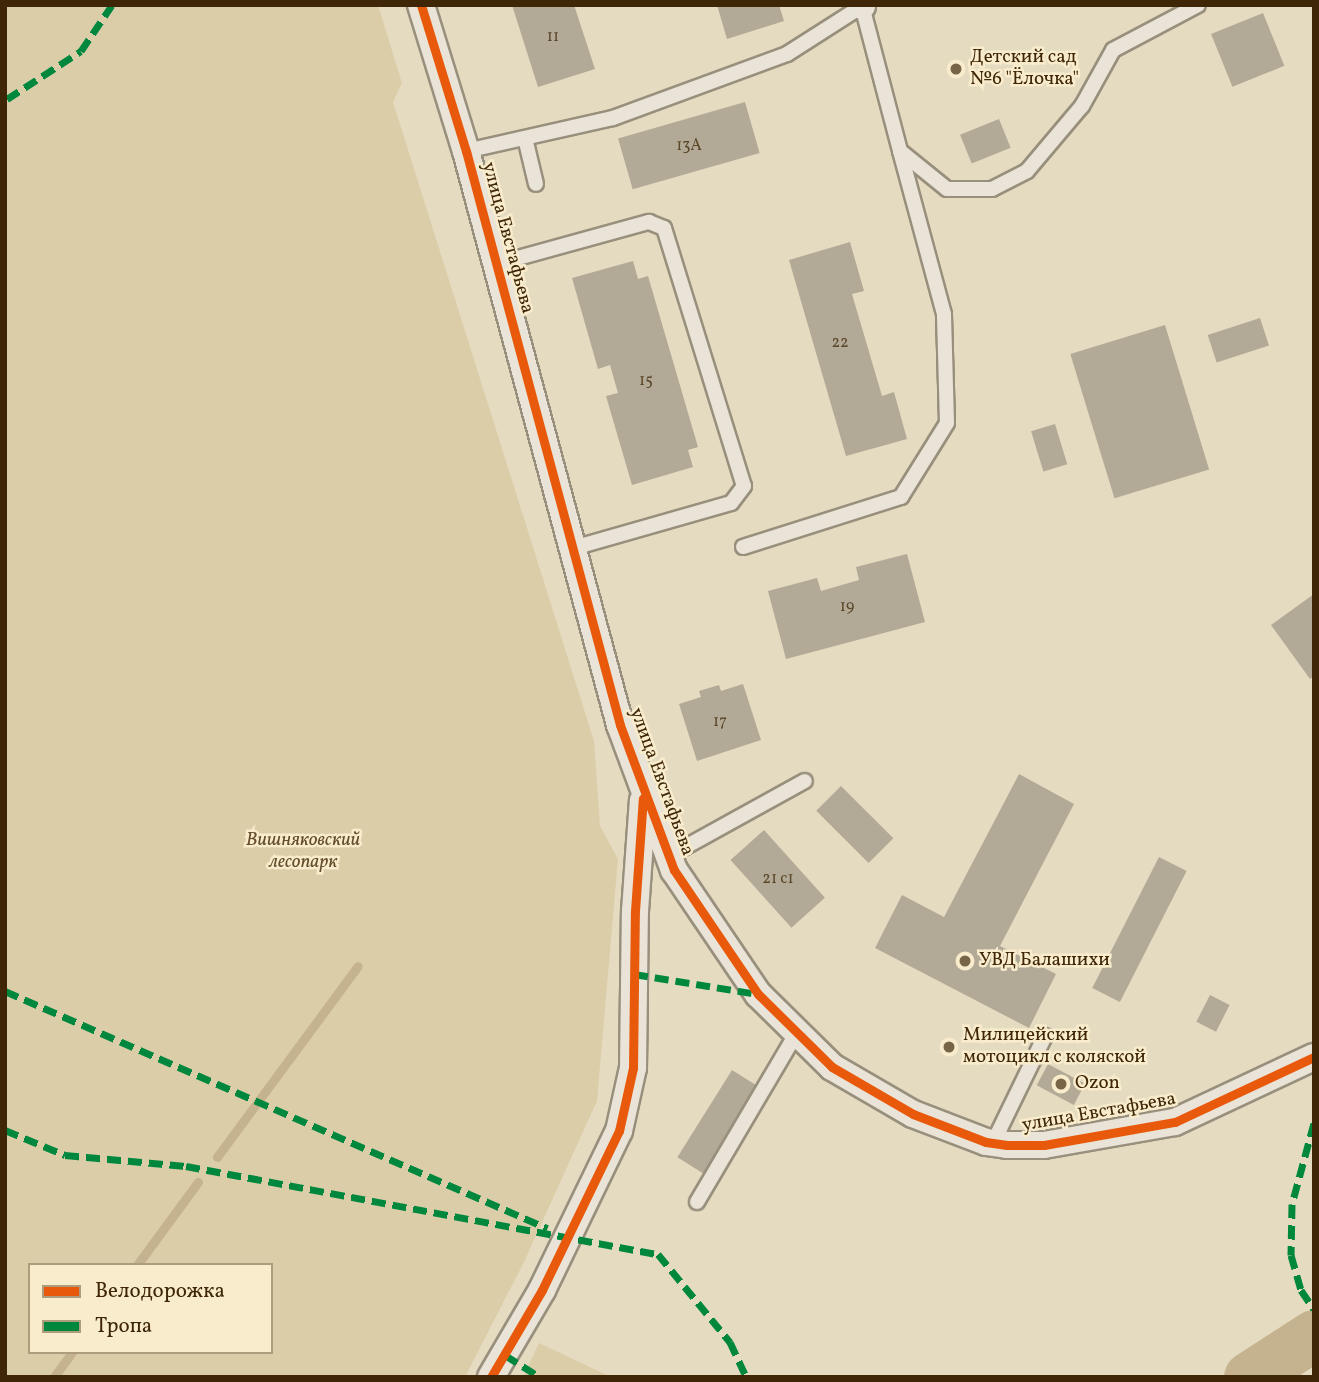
<!DOCTYPE html>
<html>
<head>
<meta charset="utf-8">
<style>
	body { margin:0 }
	#map { position:relative; width:1319px; height:1382px; overflow:hidden; background:#e5dbc1; font-family:Vollkorn,serif }
	div>[style] { position:absolute }
	.green>* { inset:0; background:#dccda9 }
	.stream>* { height:9px; margin:-4.5px; padding:0 4.5px; transform-origin:4.5px; border-radius:4.5px; background:#c4b38e }
	.river>* { height:51px; margin:-25.5px; padding:0 25.5px; transform-origin:25.5px; border-radius:25.5px; background:#c4b38e }
	.building>* { inset:0; background:#b2aa96; transform-origin:0 0 }
	.roads { filter:drop-shadow(2px 0 #988f7c) drop-shadow(-2px 0 #988f7c) drop-shadow(0 2px #988f7c) drop-shadow(0 -2px #988f7c) }
	.service>* { height:14px; margin:-7px; padding:0 7px; transform-origin:7px; border-radius:7px; background:#e9e4d7 }
	.minor>* { height:26px; margin:-13px; padding:0 13px; transform-origin:13px; border-radius:13px; background:#e9e4d7 }
	.quiet>* { height:7px; margin-top:-3.5px; transform-origin:0; background:repeating-linear-gradient(90deg,#00873e 0 14px,transparent 0 21px) }
	.cycleway>* { height:9px; margin:-4.5px; padding:0 4.5px; transform-origin:4.5px; border-radius:4.5px; background:#e8590c }
	.dots>* { width:19px; height:19px; translate:-50% -50%; box-sizing:border-box; border:4px solid #f8eccd; border-radius:50% }
	span { translate:-50% -50%; white-space:nowrap; text-align:center; line-height:1.15; -webkit-text-stroke:5px #f8eccd; paint-order:stroke }
	.number-label { font-size:16px; color:#5b472a }
	.number-label span { -webkit-text-stroke-width:0 }
	.poi-label { font-size:19px; color:#3e2606 }
	.left { translate:0 -50%; text-align:left }
	.street-label { font-size:19px; color:#3e2606 }
	.park-label { font-size:19px; color:#644d2a; font-style:italic }
	.frame { position:absolute; inset:0; border:7px solid #3e2606; pointer-events:none }
	.legend { position:absolute; left:28px; top:1263px; width:245px; height:91px; box-sizing:border-box; background:#f8eccd; border:2px solid #ae9d7d; margin:0; padding:9px 12px; list-style:none; font-size:21px; color:#3e2606 }
	.legend li { display:flex; align-items:center; gap:14px; height:35px }
	.legend b { width:35px; border:2px solid #ae9d7d }
</style>
</head>
<body>
<div id="map">
	<div class="green">
		<i style="clip-path:polygon(evenodd,5px 5px,378px 5px,402px 83px,393px 102px,594px 741px,600px 826px,618px 859px,597px 1101px,524px 1262px,465px 1377px,5px 1377px,5px 5px,30px 1265px,271px 1265px,271px 1352px,30px 1352px,30px 1265px)"></i>
		<i style="clip-path:polygon(539px 1343px,611px 1377px,523px 1377px)"></i>
	</div>
	<div class="stream">
		<i style="left:217px;top:1157px;width:237px;rotate:-53.6deg"></i>
		<i style="left:137px;top:1265px;width:103px;rotate:-53.7deg"></i>
		<i style="left:54px;top:1377px;width:31px;rotate:-54deg"></i>
	</div>
	<div class="river">
		<i style="left:1249px;top:1377px;width:77px;rotate:-32.9deg"></i>
	</div>
	<div class="building">
		<i style="clip-path:polygon(512px 5px,574px 5px,595px 69px,538px 87px)"></i>
		<i style="clip-path:polygon(717px 5px,779px 5px,784px 21px,727px 39px)"></i>
		<i style="left:1263px;top:13px;width:57px;height:56px;rotate:68deg"></i>
		<i style="left:745px;top:102px;width:53px;height:132px;rotate:74deg"></i>
		<i style="left:999px;top:119px;width:31px;height:42px;rotate:68deg"></i>
		<i style="clip-path:polygon(850px 242px,864px 291px,852px 294px,882px 396px,894px 392px,907px 439px,846px 456px,789px 260px)"></i>
		<i style="clip-path:polygon(633px 261px,638px 279px,648px 276px,698px 447px,688px 450px,693px 467px,632px 485px,606px 396px,618px 393px,610px 365px,598px 369px,572px 278px)"></i>
		<i style="left:1260px;top:318px;width:29px;height:55px;rotate:72deg"></i>
		<i style="left:1165px;top:325px;width:151px;height:99px;rotate:73deg"></i>
		<i style="left:1055px;top:424px;width:42px;height:25px;rotate:73deg"></i>
		<i style="clip-path:polygon(907px 554px,925px 622px,786px 659px,768px 591px,817px 578px,821px 591px,859px 580px,856px 567px)"></i>
		<i style="clip-path:polygon(1314px 594px,1314px 676px,1310px 679px,1271px 625px)"></i>
		<i style="clip-path:polygon(743px 684px,761px 740px,697px 761px,679px 704px,701px 697px,699px 691px,719px 685px,721px 691px)"></i>
		<i style="clip-path:polygon(1019px 774px,1074px 804px,1000px 946px,1056px 974px,1029px 1028px,875px 948px,902px 895px,944px 917px)"></i>
		<i style="left:841px;top:786px;width:74px;height:35px;rotate:45deg"></i>
		<i style="left:764px;top:830px;width:91px;height:45px;rotate:48deg"></i>
		<i style="left:1159px;top:857px;width:31px;height:147px;rotate:27deg"></i>
		<i style="left:1210px;top:995px;width:22px;height:30px;rotate:27deg"></i>
		<i style="left:1048px;top:1064px;width:42px;height:24px;rotate:28deg"></i>
		<i style="left:732px;top:1070px;width:31px;height:103px;rotate:32deg"></i>
	</div>
	<div class="roads">
		<div class="service">
			<i style="left:525px;top:138px;width:47px;rotate:76.6deg"></i>
			<i style="left:466px;top:151px;width:151px;rotate:-12.7deg"></i>
			<i style="left:613px;top:118px;width:185px;rotate:-20.2deg"></i>
			<i style="left:787px;top:54px;width:89px;rotate:-32.6deg"></i>
			<i style="left:862px;top:6px;width:150px;rotate:75.3deg"></i>
			<i style="left:900px;top:151px;width:60px;rotate:39deg"></i>
			<i style="left:947px;top:189px;width:45px"></i>
			<i style="left:992px;top:189px;width:39px;rotate:-27deg"></i>
			<i style="left:1027px;top:171px;width:85px;rotate:-49.8deg"></i>
			<i style="left:1082px;top:106px;width:64px;rotate:-61deg"></i>
			<i style="left:1113px;top:50px;width:96px;rotate:-27.9deg"></i>
			<i style="left:496px;top:264px;width:159px;rotate:-15.4deg"></i>
			<i style="left:649px;top:222px;width:16px;rotate:22deg"></i>
			<i style="left:664px;top:228px;width:270px;rotate:72.8deg"></i>
			<i style="left:744px;top:486px;width:21px;rotate:127deg"></i>
			<i style="left:731px;top:503px;width:164px;rotate:164.1deg"></i>
			<i style="left:743px;top:547px;width:166px;rotate:-17.6deg"></i>
			<i style="left:901px;top:497px;width:87px;rotate:-58.1deg"></i>
			<i style="left:947px;top:423px;width:109px;rotate:-91.6deg"></i>
			<i style="left:944px;top:314px;width:169px;rotate:-105.1deg"></i>
			<i style="left:669px;top:856px;width:155px;rotate:-28.9deg"></i>
			<i style="left:993px;top:1143px;width:119px;rotate:-64.1deg"></i>
			<i style="left:697px;top:1202px;width:197px;rotate:-59.5deg"></i>
		</div>
		<div class="minor">
			<i style="left:421px;top:5px;width:153px;rotate:72.9deg"></i>
			<i style="left:466px;top:151px;width:594px;rotate:74.98deg"></i>
			<i style="left:620px;top:725px;width:155px;rotate:69.6deg"></i>
			<i style="left:674px;top:870px;width:150px;rotate:55.9deg"></i>
			<i style="left:758px;top:994px;width:104px;rotate:44.6deg"></i>
			<i style="left:832px;top:1067px;width:94px;rotate:30.1deg"></i>
			<i style="left:913px;top:1114px;width:78px;rotate:21deg"></i>
			<i style="left:986px;top:1142px;width:21px;rotate:8deg"></i>
			<i style="left:1007px;top:1145px;width:37px"></i>
			<i style="left:1044px;top:1145px;width:133px;rotate:-10deg"></i>
			<i style="left:1175px;top:1122px;width:153px;rotate:-25.1deg"></i>
			<i style="left:862px;top:5px;width:1px;rotate:90deg"></i>
			<i style="left:491px;top:1377px;width:101px;rotate:-59.6deg"></i>
			<i style="left:542px;top:1290px;width:177px;rotate:-64.2deg"></i>
			<i style="left:619px;top:1131px;width:65px;rotate:-77.5deg"></i>
			<i style="left:633px;top:1068px;width:157px;rotate:-89.3deg"></i>
			<i style="left:635px;top:911px;width:111px;rotate:-85.9deg"></i>
		</div>
	</div>
	<div class="quiet">
		<i style="left:5px;top:97px;width:3px;rotate:45deg"></i>
		<i style="left:7px;top:99px;width:88px;rotate:-33deg"></i>
		<i style="left:81px;top:51px;width:55px;rotate:-56deg"></i>
		<i style="left:634px;top:974px;width:126px;rotate:9.2deg"></i>
		<i style="left:5px;top:991px;width:592px;rotate:23.62deg"></i>
		<i style="left:1314px;top:1123px;width:84px;rotate:105.2deg"></i>
		<i style="left:1292px;top:1204px;width:51px;rotate:91.1deg"></i>
		<i style="left:1291px;top:1255px;width:36px;rotate:74deg"></i>
		<i style="left:1301px;top:1290px;width:23px;rotate:56deg"></i>
		<i style="left:5px;top:1130px;width:65px;rotate:22.6deg"></i>
		<i style="left:65px;top:1155px;width:121px;rotate:5.2deg"></i>
		<i style="left:186px;top:1166px;width:480px;rotate:10.6deg"></i>
		<i style="left:658px;top:1254px;width:114px;rotate:50.7deg"></i>
		<i style="left:730px;top:1342px;width:38px;rotate:65deg"></i>
		<i style="left:505px;top:1355px;width:41px;rotate:32.2deg"></i>
	</div>
	<div class="cycleway">
		<i style="left:421px;top:5px;width:153px;rotate:72.9deg"></i>
		<i style="left:466px;top:151px;width:594px;rotate:74.98deg"></i>
		<i style="left:620px;top:725px;width:155px;rotate:69.6deg"></i>
		<i style="left:674px;top:870px;width:150px;rotate:55.9deg"></i>
		<i style="left:758px;top:994px;width:104px;rotate:44.6deg"></i>
		<i style="left:832px;top:1067px;width:94px;rotate:30.1deg"></i>
		<i style="left:913px;top:1114px;width:78px;rotate:21deg"></i>
		<i style="left:986px;top:1142px;width:21px;rotate:8deg"></i>
		<i style="left:1007px;top:1145px;width:37px"></i>
		<i style="left:1044px;top:1145px;width:133px;rotate:-10deg"></i>
		<i style="left:1175px;top:1122px;width:153px;rotate:-25.1deg"></i>
		<i style="left:491px;top:1377px;width:101px;rotate:-59.6deg"></i>
		<i style="left:542px;top:1290px;width:177px;rotate:-64.2deg"></i>
		<i style="left:619px;top:1131px;width:65px;rotate:-77.5deg"></i>
		<i style="left:633px;top:1068px;width:157px;rotate:-89.3deg"></i>
		<i style="left:635px;top:911px;width:113px;rotate:-86deg"></i>
	</div>
	<div class="dots">
		<i style="left:956px;top:69px;background:#786547"></i>
		<i style="left:965px;top:961px;background:#786547"></i>
		<i style="left:949px;top:1047px;background:#786547"></i>
		<i style="left:1061px;top:1084px;background:#786547"></i>
	</div>
	<div class="number-label">
		<span style="left:553px;top:37px">11</span>
		<span style="left:689px;top:146px">13А</span>
		<span style="left:840px;top:343px">22</span>
		<span style="left:646px;top:381px">15</span>
		<span style="left:847px;top:607px">19</span>
		<span style="left:720px;top:722px">17</span>
		<span style="left:778px;top:879px">21 с1</span>
	</div>
	<div class="poi-label">
		<span class="left" style="left:970px;top:69px">Детский сад<br>№6 "Ёлочка"</span>
		<span class="left" style="left:979px;top:961px">УВД Балашихи</span>
		<span class="left" style="left:963px;top:1047px">Милицейский<br>мотоцикл с коляской</span>
		<span class="left" style="left:1075px;top:1084px">Ozon</span>
	</div>
	<div class="street-label">
		<span style="left:507px;top:238px;rotate:75deg">улица Евстафьева</span>
		<span style="left:661px;top:782px;rotate:70deg">улица Евстафьева</span>
		<span style="left:1099px;top:1113px;rotate:-10deg">улица Евстафьева</span>
	</div>
	<div class="park-label">
		<span style="left:303px;top:852px">Вишняковский<br>лесопарк</span>
	</div>
	<div class="frame"></div>
	<ul class="legend">
	<li><b style="height:9px;background:#e8590c"></b>Велодорожка</li>
	<li><b style="height:9px;background:#00873e"></b>Тропа</li>
	</ul>
</div>
</body>
</html>
